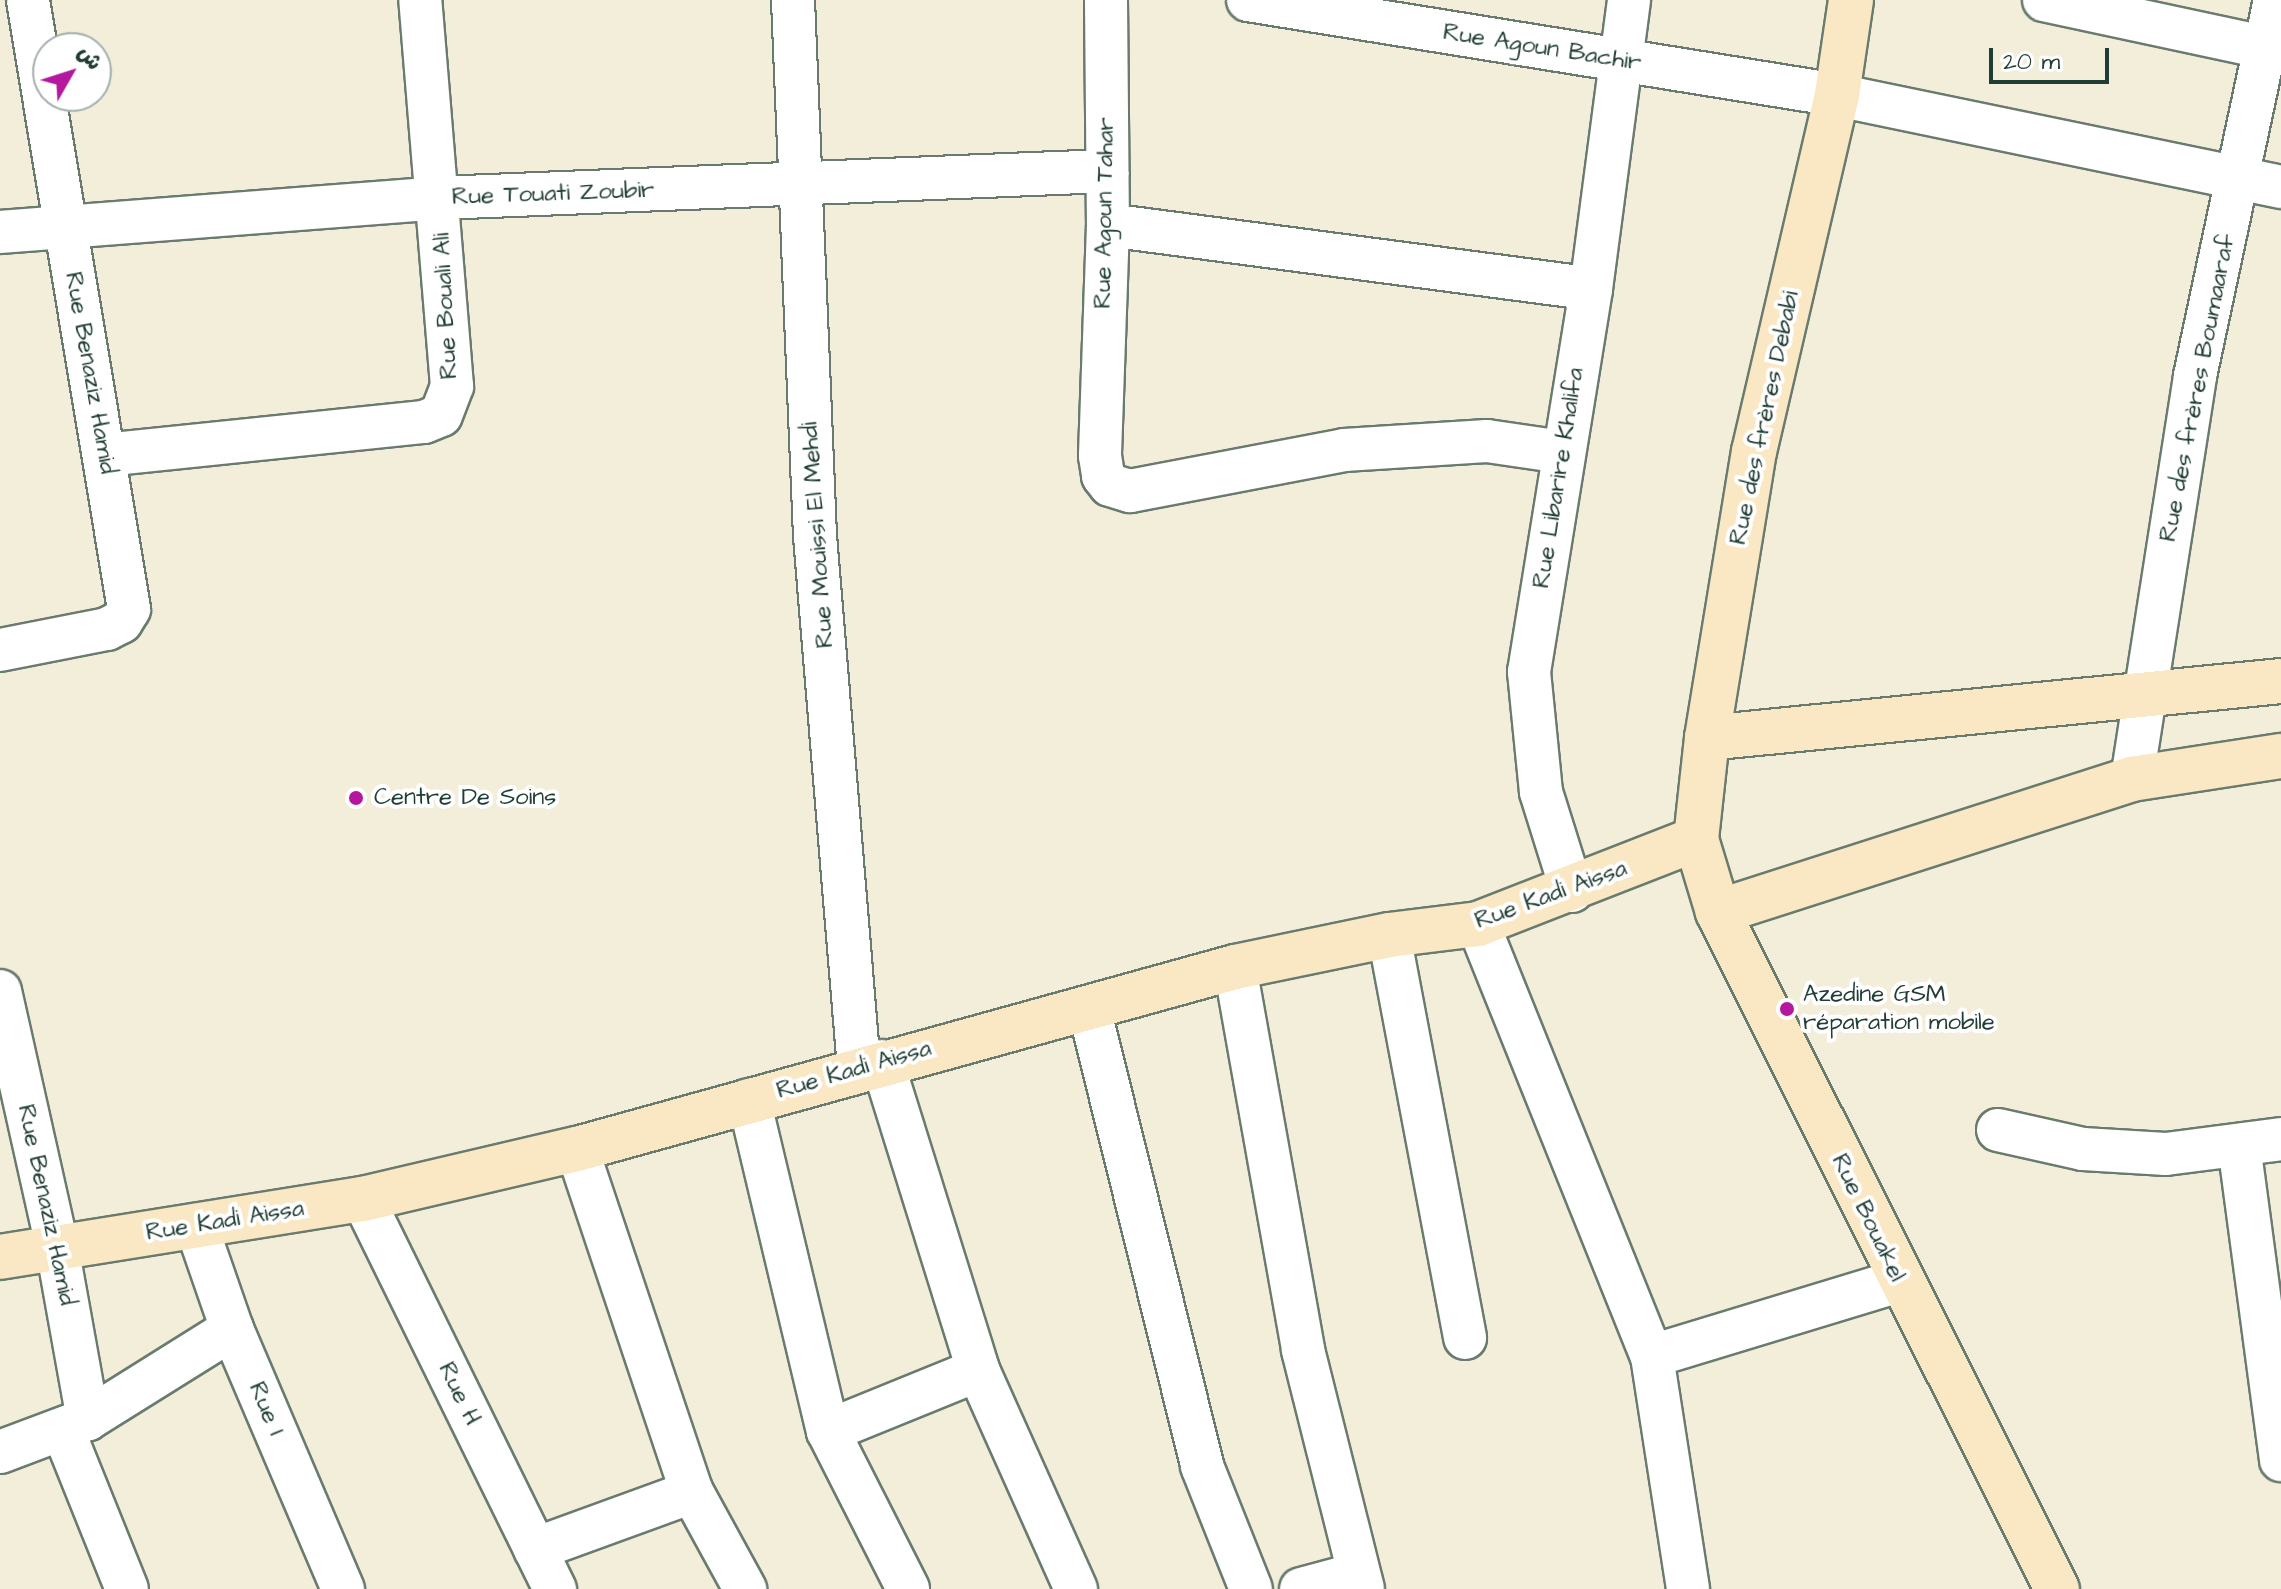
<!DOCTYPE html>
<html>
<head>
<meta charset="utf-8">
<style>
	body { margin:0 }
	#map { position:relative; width:2281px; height:1589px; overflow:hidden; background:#f3eeda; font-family:"Architects Daughter","Playpen Sans Arabic",sans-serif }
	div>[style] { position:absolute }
	.roads { filter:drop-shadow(2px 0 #697b6e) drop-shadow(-2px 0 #697b6e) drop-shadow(0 2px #697b6e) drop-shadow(0 -2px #697b6e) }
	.minor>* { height:42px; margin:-21px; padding:0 21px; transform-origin:21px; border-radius:21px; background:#fff }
	.secondary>* { height:44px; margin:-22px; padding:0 22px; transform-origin:22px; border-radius:22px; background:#fae7c3 }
	.dots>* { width:22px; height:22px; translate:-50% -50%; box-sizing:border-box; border:4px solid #fff; border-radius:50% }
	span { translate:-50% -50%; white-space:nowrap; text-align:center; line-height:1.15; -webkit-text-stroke:8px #fff; paint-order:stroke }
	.street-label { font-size:24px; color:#1f3d34 }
	.poi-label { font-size:24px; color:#1f3d34 }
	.left { translate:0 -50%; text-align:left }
	.north { position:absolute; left:32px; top:32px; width:80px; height:80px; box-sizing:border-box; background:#fff; border:2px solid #a5b1ae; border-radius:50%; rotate:51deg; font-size:22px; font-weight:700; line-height:32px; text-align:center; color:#1f3d34 }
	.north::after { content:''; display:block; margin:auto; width:28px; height:36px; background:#b5179e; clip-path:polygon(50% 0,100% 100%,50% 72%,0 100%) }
	.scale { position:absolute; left:1989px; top:48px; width:120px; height:36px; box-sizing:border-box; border:4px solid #1f3d34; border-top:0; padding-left:10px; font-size:24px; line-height:28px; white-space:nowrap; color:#1f3d34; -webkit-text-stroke:6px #fff; paint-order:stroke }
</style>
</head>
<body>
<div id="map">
	<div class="roads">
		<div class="minor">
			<i style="left:793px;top:0;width:536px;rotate:87.65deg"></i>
			<i style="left:815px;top:536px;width:534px;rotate:85.27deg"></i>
			<i style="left:1106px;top:0;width:225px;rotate:89.5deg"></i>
			<i style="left:1108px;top:225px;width:231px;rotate:92deg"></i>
			<i style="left:1100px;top:456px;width:20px;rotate:81deg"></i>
			<i style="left:1103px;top:476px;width:11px;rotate:52deg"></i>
			<i style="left:1110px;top:485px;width:21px;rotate:17deg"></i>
			<i style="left:1130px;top:491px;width:218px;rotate:-10.8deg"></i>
			<i style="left:1344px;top:450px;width:143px;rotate:-3.6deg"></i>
			<i style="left:1487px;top:441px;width:76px;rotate:8.3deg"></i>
			<i style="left:1248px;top:0;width:597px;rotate:9.16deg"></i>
			<i style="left:1837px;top:95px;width:453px;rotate:11.7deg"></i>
			<i style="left:2044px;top:0;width:242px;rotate:12.1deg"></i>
			<i style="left:1108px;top:225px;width:487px;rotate:7.5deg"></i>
			<i style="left:0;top:232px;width:441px;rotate:-4.4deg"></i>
			<i style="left:440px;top:198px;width:668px;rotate:-2.32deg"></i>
			<i style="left:104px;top:455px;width:322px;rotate:-5.9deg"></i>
			<i style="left:424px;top:422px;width:18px;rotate:-22deg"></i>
			<i style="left:441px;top:415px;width:31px;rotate:-69deg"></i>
			<i style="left:452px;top:386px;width:387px;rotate:-94.7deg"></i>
			<i style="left:0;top:650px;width:109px;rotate:-11.1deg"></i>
			<i style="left:107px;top:629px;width:16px;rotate:-27deg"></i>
			<i style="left:121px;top:622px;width:15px;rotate:-58deg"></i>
			<i style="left:129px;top:609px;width:617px;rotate:-99.42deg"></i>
			<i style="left:2132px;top:779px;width:408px;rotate:-81.1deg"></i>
			<i style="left:2195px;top:376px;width:384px;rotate:-78deg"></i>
			<i style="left:1572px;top:891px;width:104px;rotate:-107.4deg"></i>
			<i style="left:1541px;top:792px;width:121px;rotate:-95.7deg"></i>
			<i style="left:1529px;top:672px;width:388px;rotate:-80.8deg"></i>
			<i style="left:1591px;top:289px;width:291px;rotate:-82.5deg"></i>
			<i style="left:1478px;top:924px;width:466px;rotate:68.1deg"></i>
			<i style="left:1652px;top:1356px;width:236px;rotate:81.2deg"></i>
			<i style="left:1389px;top:935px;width:410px;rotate:79.3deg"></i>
			<i style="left:1235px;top:967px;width:389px;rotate:79.9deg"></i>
			<i style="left:1303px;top:1350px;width:246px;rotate:75.9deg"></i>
			<i style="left:0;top:991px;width:262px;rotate:77.4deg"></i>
			<i style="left:57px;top:1247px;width:175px;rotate:79.8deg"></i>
			<i style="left:1089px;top:1008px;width:472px;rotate:76.1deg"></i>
			<i style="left:1202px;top:1466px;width:132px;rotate:68.3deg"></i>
			<i style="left:882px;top:1061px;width:324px;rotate:72.7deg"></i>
			<i style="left:978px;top:1370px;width:240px;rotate:65.9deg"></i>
			<i style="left:749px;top:1100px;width:340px;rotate:76.6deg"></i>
			<i style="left:828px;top:1431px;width:177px;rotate:63.1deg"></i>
			<i style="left:1998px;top:1130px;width:87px;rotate:12.6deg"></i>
			<i style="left:2083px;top:1149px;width:83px;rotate:3.4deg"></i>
			<i style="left:2166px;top:1154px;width:116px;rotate:-7.4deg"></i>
			<i style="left:2239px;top:1145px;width:318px;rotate:82.4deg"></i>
			<i style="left:577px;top:1149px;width:362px;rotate:71.5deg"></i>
			<i style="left:692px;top:1492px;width:111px;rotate:61.3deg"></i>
			<i style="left:363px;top:1199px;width:435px;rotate:63.8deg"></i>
			<i style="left:196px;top:1225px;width:110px;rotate:70.9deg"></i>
			<i style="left:232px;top:1329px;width:283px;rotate:66.9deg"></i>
			<i style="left:1652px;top:1356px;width:258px;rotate:-16.9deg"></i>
			<i style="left:63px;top:1430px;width:171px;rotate:68.1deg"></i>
			<i style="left:828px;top:1431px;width:162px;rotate:-22.1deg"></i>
			<i style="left:0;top:1452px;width:94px;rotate:-20.6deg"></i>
			<i style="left:88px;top:1419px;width:170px;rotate:-32deg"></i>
			<i style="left:535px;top:1549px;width:167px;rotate:-20deg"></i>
			<i style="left:1301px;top:1589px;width:58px;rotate:-15deg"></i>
		</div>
		<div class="secondary">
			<i style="left:1851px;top:0;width:96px;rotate:98.4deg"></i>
			<i style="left:1837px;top:95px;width:366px;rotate:103.1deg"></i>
			<i style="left:1754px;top:451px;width:291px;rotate:99.3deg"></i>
			<i style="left:1707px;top:738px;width:102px;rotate:96.2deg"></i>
			<i style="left:1696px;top:839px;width:76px;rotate:73.2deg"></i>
			<i style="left:1718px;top:912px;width:757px;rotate:63.4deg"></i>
			<i style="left:1707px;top:738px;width:577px;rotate:-5.67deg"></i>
			<i style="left:1718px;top:912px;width:435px;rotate:-17.8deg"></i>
			<i style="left:2132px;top:779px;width:151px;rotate:-8.8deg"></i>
			<i style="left:0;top:1257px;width:368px;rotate:-9.1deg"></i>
			<i style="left:363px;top:1199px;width:220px;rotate:-13.2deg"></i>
			<i style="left:577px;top:1149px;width:683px;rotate:-15.46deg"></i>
			<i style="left:1235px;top:967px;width:157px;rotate:-11.7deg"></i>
			<i style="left:1389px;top:935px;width:90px;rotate:-7deg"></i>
			<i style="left:1478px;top:924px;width:234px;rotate:-21.3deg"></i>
		</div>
	</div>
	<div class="dots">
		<i style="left:356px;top:798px;background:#b5179e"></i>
		<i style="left:1787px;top:1009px;background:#b5179e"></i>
	</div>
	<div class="street-label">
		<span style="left:1542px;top:48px;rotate:9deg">Rue Agoun Bachir</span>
		<span style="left:553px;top:194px;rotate:-2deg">Rue Touati Zoubir</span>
		<span style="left:1105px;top:213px;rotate:-89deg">Rue Agoun Tahar</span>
		<span style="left:446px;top:306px;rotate:-93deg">Rue Bouali Ali</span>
		<span style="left:90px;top:373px;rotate:80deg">Rue Benaziz Hamid</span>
		<span style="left:2198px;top:388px;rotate:-79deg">Rue des frères Boumaaraf</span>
		<span style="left:1765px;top:418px;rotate:-78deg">Rue des frères Debabi</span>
		<span style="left:1559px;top:478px;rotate:-81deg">Rue Libarire Khalifa</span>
		<span style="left:818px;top:535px;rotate:-94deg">Rue Mouissi El Mehdi</span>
		<span style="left:1551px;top:895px;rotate:-20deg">Rue Kadi Aissa</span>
		<span style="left:854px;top:1070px;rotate:-16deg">Rue Kadi Aissa</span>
		<span style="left:46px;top:1205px;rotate:78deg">Rue Benaziz Hamid</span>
		<span style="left:1868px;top:1218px;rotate:64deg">Rue Bouakel</span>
		<span style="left:225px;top:1221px;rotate:-9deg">Rue Kadi Aissa</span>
		<span style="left:459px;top:1394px;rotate:64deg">Rue H</span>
		<span style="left:266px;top:1409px;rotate:67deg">Rue I</span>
	</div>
	<div class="poi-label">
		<span class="left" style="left:374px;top:798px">Centre De Soins</span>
		<span class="left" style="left:1803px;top:1009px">Azedine GSM<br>réparation mobile</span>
	</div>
	<div class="north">ش</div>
	<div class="scale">20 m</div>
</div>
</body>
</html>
